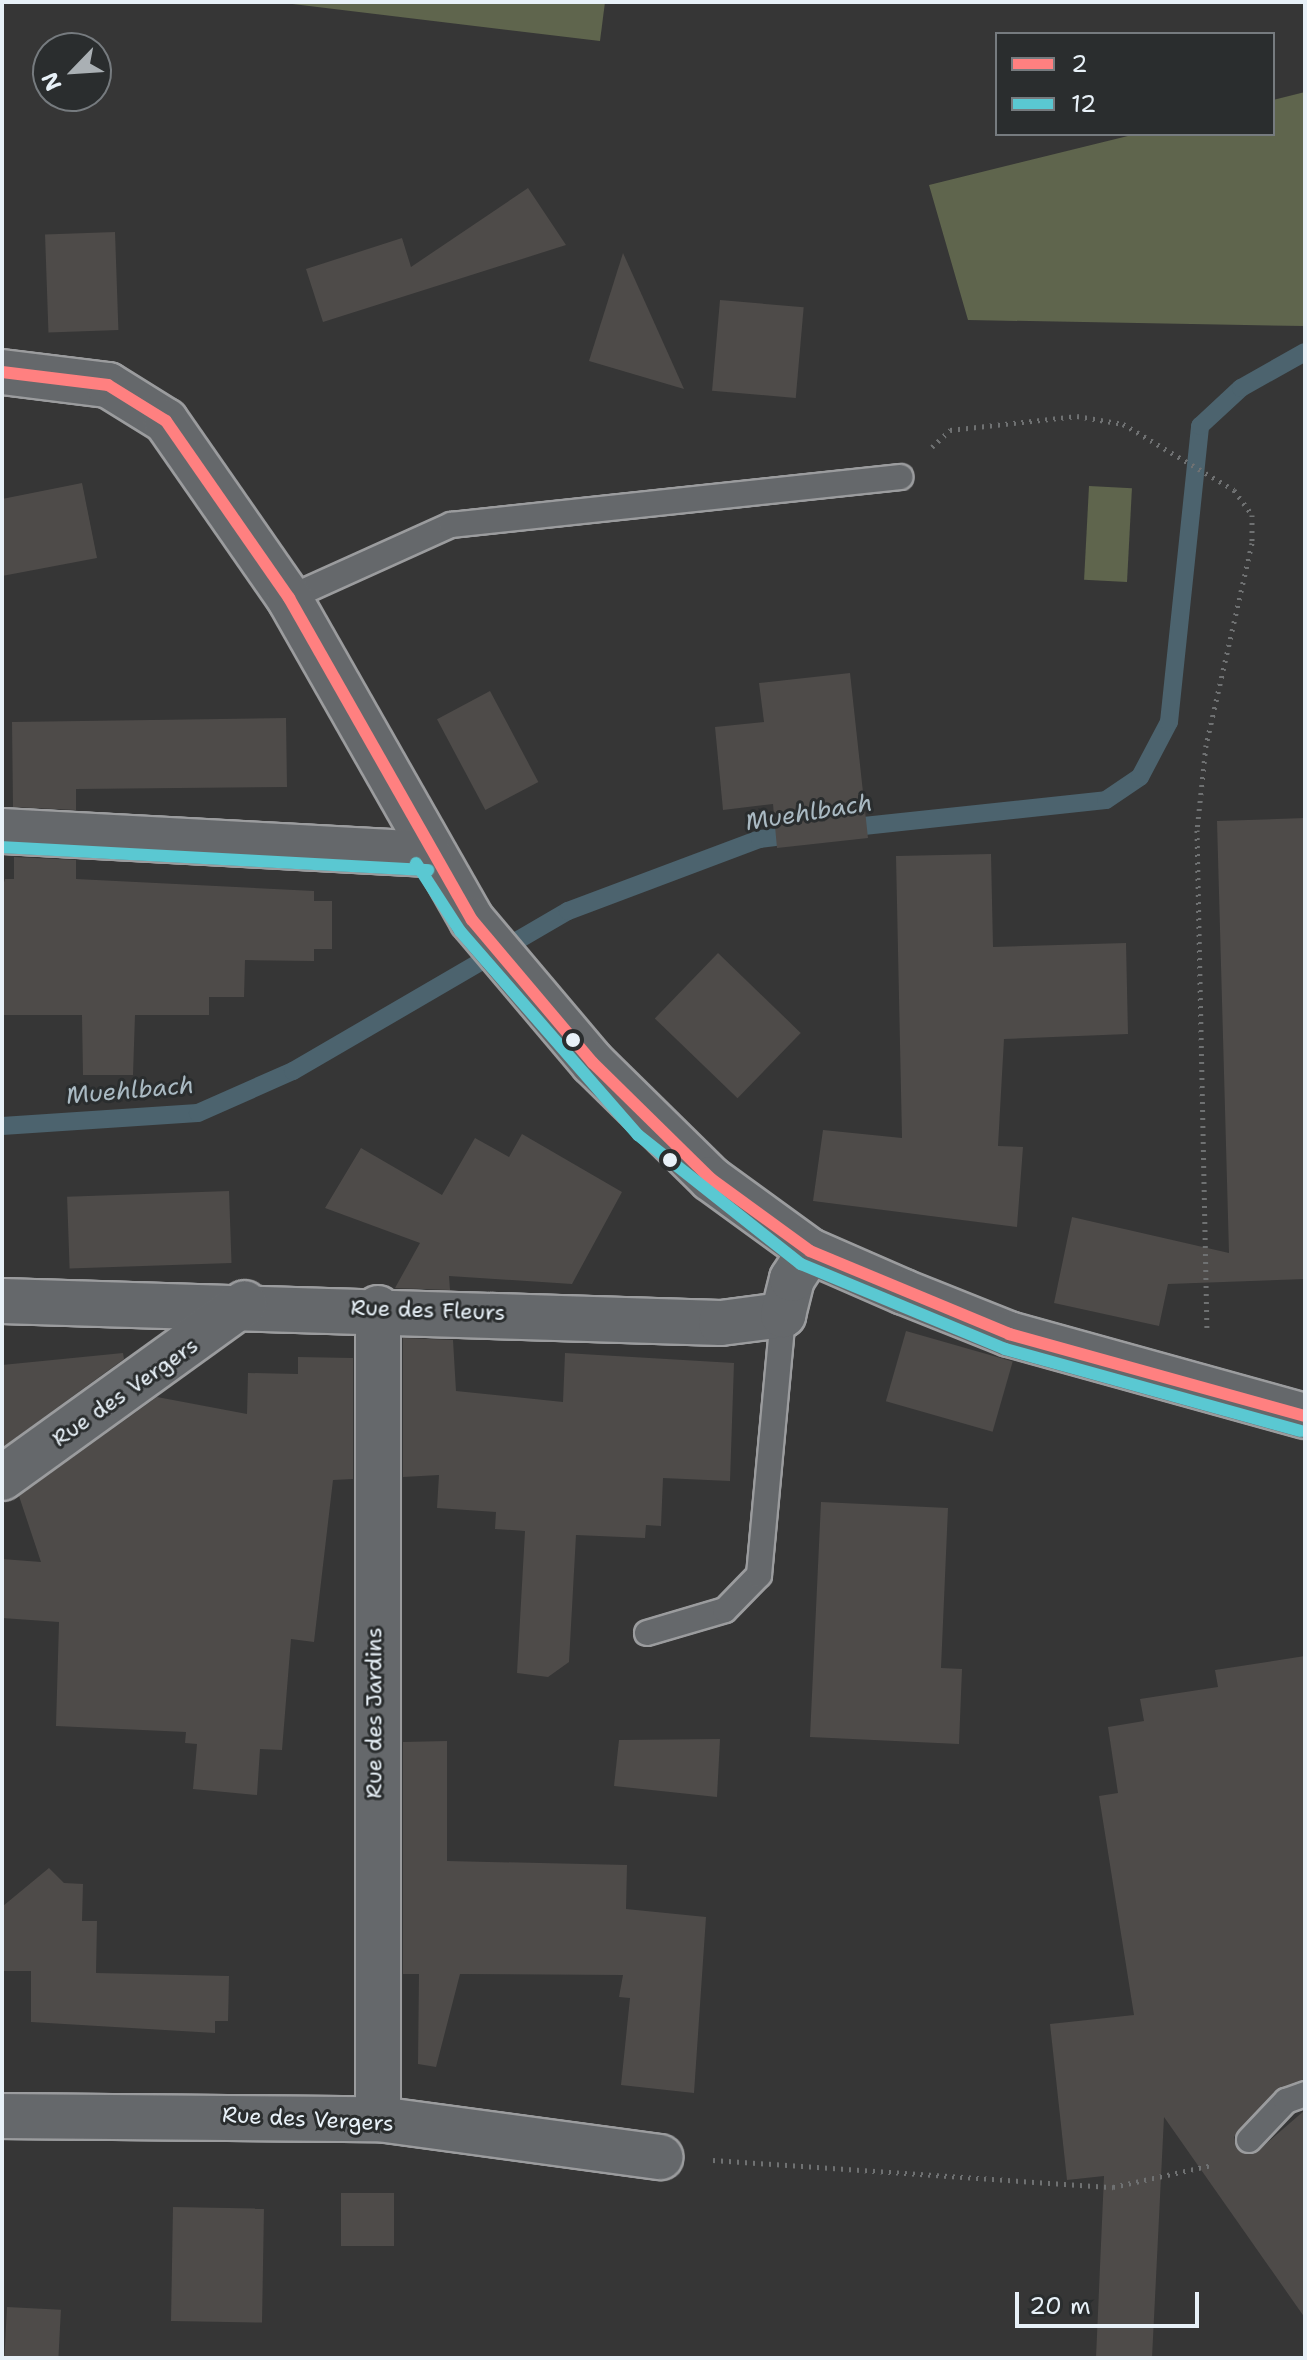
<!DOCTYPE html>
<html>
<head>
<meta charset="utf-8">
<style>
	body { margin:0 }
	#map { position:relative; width:1307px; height:2360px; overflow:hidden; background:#363636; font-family:"Shantell Sans",sans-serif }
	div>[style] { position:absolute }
	.green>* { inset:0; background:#5f654d; transform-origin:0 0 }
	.stream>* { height:18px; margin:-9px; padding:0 9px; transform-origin:9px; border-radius:9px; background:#4c636e }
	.building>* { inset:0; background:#4e4b49; transform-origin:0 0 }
	.path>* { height:5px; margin-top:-2.5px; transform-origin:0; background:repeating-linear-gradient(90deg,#6f7172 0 2px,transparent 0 8px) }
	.roads { filter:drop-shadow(2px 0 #9b9c9e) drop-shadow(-2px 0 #9b9c9e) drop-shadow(0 2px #9b9c9e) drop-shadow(0 -2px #9b9c9e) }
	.lane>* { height:24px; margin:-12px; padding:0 12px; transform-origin:12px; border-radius:12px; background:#65686b }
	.street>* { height:44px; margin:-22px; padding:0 22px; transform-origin:22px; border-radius:22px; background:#65686b }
	.secondary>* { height:44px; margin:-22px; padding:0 22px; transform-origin:22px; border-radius:22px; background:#65686b }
	.bus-1>* { height:12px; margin:-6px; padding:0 6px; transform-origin:6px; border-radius:6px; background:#ff8080 }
	.bus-2>* { height:12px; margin:-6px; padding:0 6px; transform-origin:6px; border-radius:6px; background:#5ac8d2 }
	.dots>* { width:22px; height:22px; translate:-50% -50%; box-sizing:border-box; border:4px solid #2a2d2e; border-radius:50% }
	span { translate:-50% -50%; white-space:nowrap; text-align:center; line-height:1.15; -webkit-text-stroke:6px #2a2d2e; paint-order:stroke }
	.street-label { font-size:22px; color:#e8f1f8 }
	.water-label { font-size:24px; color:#aabac3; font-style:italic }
	.frame { position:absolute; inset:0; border:4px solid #e8f1f8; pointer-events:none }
	.legend { position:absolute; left:995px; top:32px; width:280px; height:104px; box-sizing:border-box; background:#2a2d2e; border:2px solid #767b7f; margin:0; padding:10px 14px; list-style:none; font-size:24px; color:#e8f1f8 }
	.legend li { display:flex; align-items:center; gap:16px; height:40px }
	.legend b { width:40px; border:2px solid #767b7f }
	.north { position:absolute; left:32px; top:32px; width:80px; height:80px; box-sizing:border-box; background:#2a2d2e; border:2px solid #767b7f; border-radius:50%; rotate:245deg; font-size:22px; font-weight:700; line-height:32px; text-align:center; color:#e8f1f8 }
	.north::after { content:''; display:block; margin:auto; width:28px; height:36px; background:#aab0b4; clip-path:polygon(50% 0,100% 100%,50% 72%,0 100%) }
	.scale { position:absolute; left:1015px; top:2292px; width:184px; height:36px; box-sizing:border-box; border:4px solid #e8f1f8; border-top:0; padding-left:10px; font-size:24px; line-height:28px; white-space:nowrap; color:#e8f1f8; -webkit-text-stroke:6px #2a2d2e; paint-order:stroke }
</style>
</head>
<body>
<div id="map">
	<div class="green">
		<i style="clip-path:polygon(276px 2px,605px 2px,600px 41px)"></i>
		<i style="clip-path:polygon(1305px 92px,1305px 326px,968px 320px,929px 185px,1136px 134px,1273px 134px,1273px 100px)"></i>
		<i style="left:1089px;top:486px;width:43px;height:94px;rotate:3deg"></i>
	</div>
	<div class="stream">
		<i style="left:845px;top:828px;width:262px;rotate:-6.1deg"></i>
		<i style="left:1106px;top:800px;width:41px;rotate:-34.1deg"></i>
		<i style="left:1140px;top:777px;width:62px;rotate:-62.2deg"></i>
		<i style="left:1169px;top:722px;width:298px;rotate:-84deg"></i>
		<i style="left:1200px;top:426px;width:56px;rotate:-42.8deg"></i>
		<i style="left:1241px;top:388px;width:73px;rotate:-29.4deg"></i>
		<i style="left:2px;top:1126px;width:196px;rotate:-3.8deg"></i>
		<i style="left:198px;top:1113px;width:104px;rotate:-23.9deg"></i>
		<i style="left:293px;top:1071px;width:318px;rotate:-30.2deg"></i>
		<i style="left:568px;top:911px;width:205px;rotate:-20.6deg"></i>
		<i style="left:760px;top:839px;width:40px;rotate:-7.1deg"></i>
	</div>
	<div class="building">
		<i style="clip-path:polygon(528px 188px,566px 245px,323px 322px,306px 269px,402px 238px,411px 267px)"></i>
		<i style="left:115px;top:232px;width:98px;height:70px;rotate:88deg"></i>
		<i style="clip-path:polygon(623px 253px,684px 389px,589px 361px)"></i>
		<i style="left:720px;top:300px;width:84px;height:91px;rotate:5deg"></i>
		<i style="clip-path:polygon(82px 483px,97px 558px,2px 576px,2px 499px)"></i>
		<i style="clip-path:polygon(850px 673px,868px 838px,777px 848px,773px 804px,723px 810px,715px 727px,764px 722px,759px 683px)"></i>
		<i style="left:490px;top:691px;width:103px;height:60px;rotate:62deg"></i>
		<i style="clip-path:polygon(286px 718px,287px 787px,76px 789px,76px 810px,13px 807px,12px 722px)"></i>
		<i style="clip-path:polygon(1305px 818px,1305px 1279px,1168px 1284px,1159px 1326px,1054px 1303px,1072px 1217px,1229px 1253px,1217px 821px)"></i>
		<i style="clip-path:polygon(991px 854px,993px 947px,1126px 943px,1128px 1034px,1004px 1039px,998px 1146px,1023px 1147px,1017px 1227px,813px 1201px,823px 1130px,902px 1138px,896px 856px)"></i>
		<i style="clip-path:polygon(14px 857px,76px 860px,76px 879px,314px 891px,314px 901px,332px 901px,332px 949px,314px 949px,314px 961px,245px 960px,244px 997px,209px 997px,209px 1015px,135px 1015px,133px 1075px,83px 1075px,82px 1015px,2px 1015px,2px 889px,5px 879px,14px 879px)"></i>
		<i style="left:718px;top:953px;width:115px;height:91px;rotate:44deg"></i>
		<i style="clip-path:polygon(522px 1134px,622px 1192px,572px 1284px,449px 1276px,450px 1290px,395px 1288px,420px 1243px,325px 1208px,361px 1148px,442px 1195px,475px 1138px,509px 1157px)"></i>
		<i style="left:229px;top:1191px;width:72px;height:162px;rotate:88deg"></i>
		<i style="left:906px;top:1331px;width:111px;height:73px;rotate:16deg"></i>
		<i style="clip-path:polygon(403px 1338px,453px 1340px,456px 1391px,563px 1402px,565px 1353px,734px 1363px,730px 1481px,663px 1478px,661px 1526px,646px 1525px,645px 1538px,576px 1535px,569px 1662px,548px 1677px,517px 1673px,525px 1531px,495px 1529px,496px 1512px,437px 1508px,439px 1475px,403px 1477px)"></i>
		<i style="clip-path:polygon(123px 1353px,124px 1359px,3px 1447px,2px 1365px)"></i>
		<i style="clip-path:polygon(298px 1357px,353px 1358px,353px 1479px,333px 1480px,314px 1642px,291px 1639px,282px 1750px,260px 1749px,257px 1795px,193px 1789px,197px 1744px,185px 1743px,186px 1732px,56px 1726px,59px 1622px,2px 1618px,2px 1559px,41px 1562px,19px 1496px,157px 1397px,247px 1414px,248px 1373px,298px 1374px)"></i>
		<i style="clip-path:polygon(821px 1502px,948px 1508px,941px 1668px,962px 1669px,959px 1744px,810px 1737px)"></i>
		<i style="clip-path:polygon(1305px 1656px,1305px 2079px,1276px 2090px,1234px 2137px,1239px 2151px,1254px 2154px,1305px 2110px,1305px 2318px,1164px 2117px,1152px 2358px,1096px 2358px,1104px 2176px,1067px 2180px,1050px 2024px,1134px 2015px,1099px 1796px,1118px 1793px,1108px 1727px,1144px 1721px,1140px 1699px,1218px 1687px,1215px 1670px)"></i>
		<i style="clip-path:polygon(720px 1739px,717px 1797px,614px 1786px,619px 1740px)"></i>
		<i style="clip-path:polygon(447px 1741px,447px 1861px,627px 1865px,626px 1909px,706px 1917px,694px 2093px,621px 2085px,630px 1998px,619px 1997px,623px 1975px,460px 1974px,436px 2067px,418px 2064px,419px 1974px,403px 1974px,403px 1742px)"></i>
		<i style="clip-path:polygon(49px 1868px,64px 1883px,83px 1884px,82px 1921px,97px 1921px,96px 1973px,229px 1976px,228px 2021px,215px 2021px,215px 2033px,31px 2022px,31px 1971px,2px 1971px,3px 1906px)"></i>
		<i style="left:341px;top:2193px;width:53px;height:53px"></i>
		<i style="left:173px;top:2207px;width:91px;height:114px;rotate:1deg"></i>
		<i style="left:7px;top:2307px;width:54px;height:51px;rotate:3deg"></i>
	</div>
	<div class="path">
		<i style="left:932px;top:447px;width:25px;rotate:-43deg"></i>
		<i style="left:950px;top:430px;width:128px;rotate:-6.3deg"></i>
		<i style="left:1077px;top:416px;width:47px;rotate:9.9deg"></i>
		<i style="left:1123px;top:424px;width:129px;rotate:30.7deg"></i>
		<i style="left:1234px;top:490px;width:31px;rotate:54deg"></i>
		<i style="left:1252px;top:515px;width:28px;rotate:90deg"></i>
		<i style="left:1252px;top:543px;width:207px;rotate:102.8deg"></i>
		<i style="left:1206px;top:745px;width:85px;rotate:96deg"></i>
		<i style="left:1197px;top:830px;width:503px;rotate:88.86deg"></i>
		<i style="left:713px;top:2160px;width:401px;rotate:3.9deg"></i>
		<i style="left:1113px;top:2187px;width:101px;rotate:-12.5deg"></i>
	</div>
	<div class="roads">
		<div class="lane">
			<i style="left:289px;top:598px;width:178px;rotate:-24.3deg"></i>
			<i style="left:451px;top:525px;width:452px;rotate:-6.1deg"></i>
			<i style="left:647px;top:1633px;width:81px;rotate:-16.4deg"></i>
			<i style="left:725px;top:1610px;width:49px;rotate:-45.8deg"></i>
			<i style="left:759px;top:1575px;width:261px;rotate:-84.7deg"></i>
			<i style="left:1249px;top:2140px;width:54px;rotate:-46.5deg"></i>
			<i style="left:1286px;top:2101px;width:20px;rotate:-20deg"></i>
		</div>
		<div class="street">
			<i style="left:2px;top:1301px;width:719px;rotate:1.75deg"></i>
			<i style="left:721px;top:1323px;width:63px;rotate:-7.4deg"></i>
			<i style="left:783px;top:1315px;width:37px;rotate:-76deg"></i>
			<i style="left:792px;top:1279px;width:33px;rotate:-57deg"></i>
			<i style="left:2px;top:1478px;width:299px;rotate:-35.8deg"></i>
			<i style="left:2px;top:2116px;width:376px;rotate:0.5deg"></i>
			<i style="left:378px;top:2119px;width:285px;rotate:7.7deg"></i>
			<i style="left:378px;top:2119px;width:811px;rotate:-90deg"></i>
		</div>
		<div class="secondary">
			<i style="left:2px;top:372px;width:107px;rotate:7deg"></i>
			<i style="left:108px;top:385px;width:68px;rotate:31.8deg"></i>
			<i style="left:166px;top:421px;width:216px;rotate:55.2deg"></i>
			<i style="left:289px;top:598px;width:370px;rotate:60.4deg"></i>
			<i style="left:472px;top:920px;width:187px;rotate:49.8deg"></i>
			<i style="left:593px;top:1063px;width:165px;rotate:44.5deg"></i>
			<i style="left:711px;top:1179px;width:122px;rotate:36deg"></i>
			<i style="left:810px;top:1251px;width:103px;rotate:23.6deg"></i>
			<i style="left:904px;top:1292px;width:113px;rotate:21.8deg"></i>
			<i style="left:1009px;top:1334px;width:307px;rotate:15.5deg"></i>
			<i style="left:2px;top:831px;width:428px;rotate:3.1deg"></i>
		</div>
	</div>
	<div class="bus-1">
		<i style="left:2px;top:372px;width:107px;rotate:7deg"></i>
		<i style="left:108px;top:385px;width:68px;rotate:31.8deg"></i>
		<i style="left:166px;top:421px;width:216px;rotate:55.2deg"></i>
		<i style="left:289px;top:598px;width:370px;rotate:60.4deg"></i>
		<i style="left:472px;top:920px;width:187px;rotate:49.8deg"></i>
		<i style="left:593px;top:1063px;width:165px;rotate:44.5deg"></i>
		<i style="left:711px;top:1179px;width:122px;rotate:36deg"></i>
		<i style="left:810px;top:1251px;width:216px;rotate:22.6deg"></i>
		<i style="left:1009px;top:1334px;width:307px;rotate:15.5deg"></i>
	</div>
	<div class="bus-2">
		<i style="left:2px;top:847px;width:427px;rotate:3.1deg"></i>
		<i style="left:416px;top:863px;width:81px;rotate:57.1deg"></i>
		<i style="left:460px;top:931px;width:271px;rotate:48.9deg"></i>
		<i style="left:638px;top:1135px;width:208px;rotate:38.4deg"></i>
		<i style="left:801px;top:1264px;width:221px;rotate:22.6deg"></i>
		<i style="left:1005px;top:1349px;width:307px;rotate:15.5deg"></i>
	</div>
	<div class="dots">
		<i style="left:573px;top:1040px;background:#e8f1f8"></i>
		<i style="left:670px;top:1160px;background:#e8f1f8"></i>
	</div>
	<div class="street-label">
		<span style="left:428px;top:1310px;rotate:2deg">Rue des Fleurs</span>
		<span style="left:125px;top:1392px;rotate:-35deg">Rue des Vergers</span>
		<span style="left:374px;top:1713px;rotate:-90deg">Rue des Jardins</span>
		<span style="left:308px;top:2119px;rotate:3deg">Rue des Vergers</span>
	</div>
	<div class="water-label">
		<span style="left:809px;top:813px;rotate:-9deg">Muehlbach</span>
		<span style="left:130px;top:1091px;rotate:-5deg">Muehlbach</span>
	</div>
	<div class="frame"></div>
	<ul class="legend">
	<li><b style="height:10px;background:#ff8080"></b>2</li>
	<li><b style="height:10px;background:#5ac8d2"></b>12</li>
	</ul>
	<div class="north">N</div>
	<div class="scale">20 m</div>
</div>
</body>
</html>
